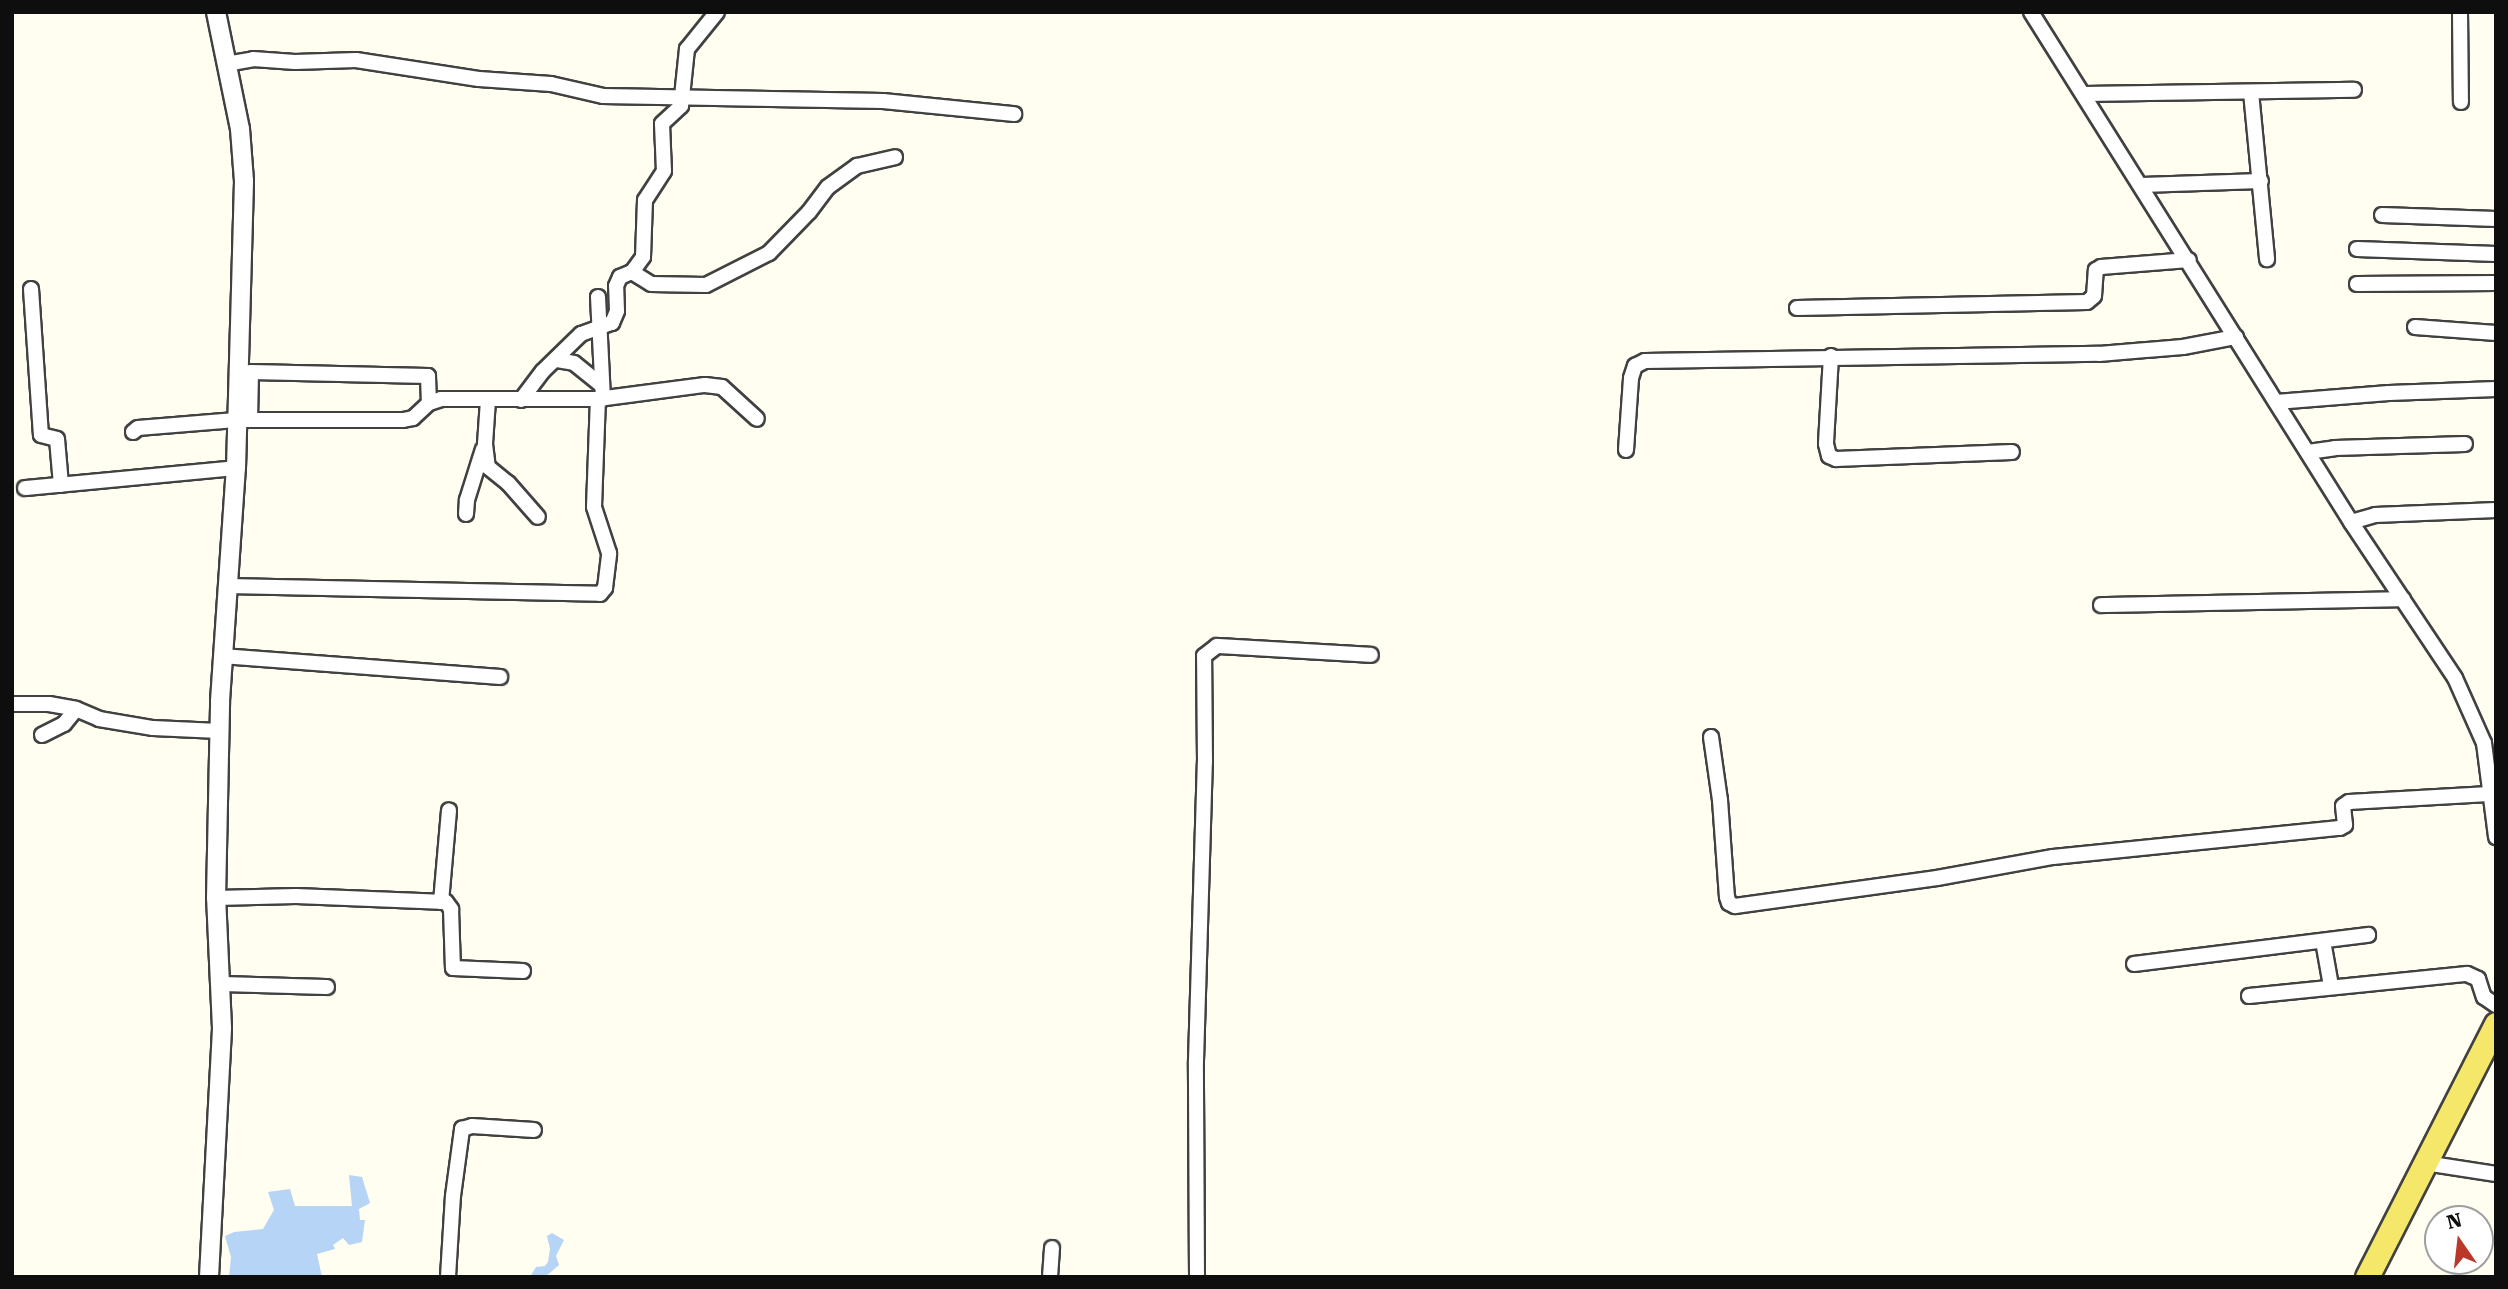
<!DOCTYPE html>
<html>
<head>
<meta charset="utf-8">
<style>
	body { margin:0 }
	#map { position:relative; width:2508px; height:1289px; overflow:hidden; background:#fffef0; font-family:"Roboto Serif",serif }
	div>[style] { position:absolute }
	.water>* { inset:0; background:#b6d4f5 }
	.roads { filter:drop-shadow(2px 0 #414141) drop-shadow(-2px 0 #414141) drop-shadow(0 2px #414141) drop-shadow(0 -2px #414141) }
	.minor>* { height:14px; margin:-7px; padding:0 7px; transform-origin:7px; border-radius:7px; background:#fff }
	.tertiary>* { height:18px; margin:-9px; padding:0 9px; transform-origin:9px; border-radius:9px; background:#fff }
	.primary>* { height:23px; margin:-11.5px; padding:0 11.5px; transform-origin:11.5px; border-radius:11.5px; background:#f5e769 }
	span { translate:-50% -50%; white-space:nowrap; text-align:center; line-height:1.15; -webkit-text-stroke:7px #fff; paint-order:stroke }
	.frame { position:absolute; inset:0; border:14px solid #0e0e0e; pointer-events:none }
	.north { position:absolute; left:2424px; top:1205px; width:70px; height:70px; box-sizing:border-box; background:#fff; border:2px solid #9f9f9f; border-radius:50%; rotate:346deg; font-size:19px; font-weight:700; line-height:28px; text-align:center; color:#0e0e0e }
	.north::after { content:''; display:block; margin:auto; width:24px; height:32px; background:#bb3829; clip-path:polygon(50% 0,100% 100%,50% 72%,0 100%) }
</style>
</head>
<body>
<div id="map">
	<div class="water">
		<i style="clip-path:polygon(349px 1175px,362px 1177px,370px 1203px,359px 1209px,360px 1220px,365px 1220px,362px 1242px,349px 1245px,343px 1238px,333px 1245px,335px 1249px,317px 1254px,322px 1277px,229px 1277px,231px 1257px,225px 1236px,234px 1232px,263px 1229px,274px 1210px,268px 1192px,290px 1189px,295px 1206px,352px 1206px)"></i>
		<i style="clip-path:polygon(552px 1233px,564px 1240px,556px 1256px,559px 1265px,545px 1277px,530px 1277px,536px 1267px,545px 1266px,548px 1262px,550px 1249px,547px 1236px)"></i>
	</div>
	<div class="roads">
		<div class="minor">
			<i style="left:717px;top:12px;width:48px;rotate:129deg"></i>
			<i style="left:687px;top:49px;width:57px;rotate:96deg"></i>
			<i style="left:681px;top:106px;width:26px;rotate:137deg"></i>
			<i style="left:662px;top:124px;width:47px;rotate:87.6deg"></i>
			<i style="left:664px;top:171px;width:35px;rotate:123deg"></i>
			<i style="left:645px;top:200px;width:57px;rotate:92deg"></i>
			<i style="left:643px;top:257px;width:19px;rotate:126deg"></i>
			<i style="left:632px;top:272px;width:22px;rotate:32deg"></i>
			<i style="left:651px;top:284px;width:55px;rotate:1deg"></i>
			<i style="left:706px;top:285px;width:71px;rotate:-26.9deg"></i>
			<i style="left:769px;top:253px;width:57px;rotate:-45.7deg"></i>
			<i style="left:809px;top:212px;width:31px;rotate:-53deg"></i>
			<i style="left:828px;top:187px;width:36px;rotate:-36deg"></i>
			<i style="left:857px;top:166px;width:39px;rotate:-13deg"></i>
			<i style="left:2031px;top:12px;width:602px;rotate:57.89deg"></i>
			<i style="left:2351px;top:522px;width:187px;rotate:56.3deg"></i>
			<i style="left:2455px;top:678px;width:71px;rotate:66deg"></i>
			<i style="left:2484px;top:743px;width:95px;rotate:82.7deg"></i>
			<i style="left:2460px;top:12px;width:90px;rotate:89.4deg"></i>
			<i style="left:226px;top:64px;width:27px;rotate:-10deg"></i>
			<i style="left:253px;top:59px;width:42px;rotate:4.1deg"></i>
			<i style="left:295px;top:62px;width:61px;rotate:-1.9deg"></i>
			<i style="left:356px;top:60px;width:124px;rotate:8.8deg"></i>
			<i style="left:479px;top:79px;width:72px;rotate:4deg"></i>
			<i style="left:551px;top:84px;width:53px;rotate:13deg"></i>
			<i style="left:603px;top:96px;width:280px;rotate:1deg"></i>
			<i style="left:883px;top:101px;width:132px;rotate:5.7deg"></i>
			<i style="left:2251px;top:92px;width:168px;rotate:84.5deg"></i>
			<i style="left:2085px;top:94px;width:269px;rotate:-0.9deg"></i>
			<i style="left:2142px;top:185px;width:119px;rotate:-1.9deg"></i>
			<i style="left:2382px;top:215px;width:114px;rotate:2deg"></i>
			<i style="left:2357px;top:249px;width:139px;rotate:2.1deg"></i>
			<i style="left:2357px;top:284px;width:139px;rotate:-0.4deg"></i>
			<i style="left:31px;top:289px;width:146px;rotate:86.1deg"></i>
			<i style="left:41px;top:435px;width:16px;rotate:14deg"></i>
			<i style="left:57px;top:439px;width:46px;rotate:85deg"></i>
			<i style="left:598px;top:297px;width:102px;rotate:87.2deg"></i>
			<i style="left:1797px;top:308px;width:290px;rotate:-1.2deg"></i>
			<i style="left:2087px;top:302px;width:9px;rotate:-41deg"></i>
			<i style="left:2094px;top:296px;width:26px;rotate:-86deg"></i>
			<i style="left:2096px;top:270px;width:6px;rotate:-31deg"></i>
			<i style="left:2101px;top:267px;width:88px;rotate:-4.5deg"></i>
			<i style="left:2415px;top:327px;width:81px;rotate:4.2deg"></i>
			<i style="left:1831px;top:356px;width:88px;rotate:93.3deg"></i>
			<i style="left:1826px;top:444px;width:12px;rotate:76deg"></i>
			<i style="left:1829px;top:456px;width:8px;rotate:23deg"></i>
			<i style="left:1836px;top:459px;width:176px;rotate:-2.3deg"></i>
			<i style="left:557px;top:360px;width:17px;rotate:10deg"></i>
			<i style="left:574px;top:363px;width:36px;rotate:39deg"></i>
			<i style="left:488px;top:400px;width:44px;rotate:93.9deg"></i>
			<i style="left:485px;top:444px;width:23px;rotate:83deg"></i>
			<i style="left:488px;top:467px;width:26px;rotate:39deg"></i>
			<i style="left:508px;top:483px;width:45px;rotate:48.6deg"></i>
			<i style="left:521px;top:400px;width:36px;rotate:-53deg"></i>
			<i style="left:543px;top:371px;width:53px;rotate:-44.2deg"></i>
			<i style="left:581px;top:334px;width:33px;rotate:-20deg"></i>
			<i style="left:612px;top:323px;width:13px;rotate:-67deg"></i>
			<i style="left:617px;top:311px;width:25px;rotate:-92deg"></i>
			<i style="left:616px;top:286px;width:10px;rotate:-66deg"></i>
			<i style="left:620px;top:277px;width:13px;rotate:-23deg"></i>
			<i style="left:2276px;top:402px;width:113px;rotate:-4.6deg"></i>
			<i style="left:2389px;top:393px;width:107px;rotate:-2.1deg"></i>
			<i style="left:250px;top:420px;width:48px;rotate:-88.8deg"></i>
			<i style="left:251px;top:372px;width:177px;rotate:1.3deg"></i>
			<i style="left:428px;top:376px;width:27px;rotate:88deg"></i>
			<i style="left:133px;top:432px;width:6px;rotate:-39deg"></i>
			<i style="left:138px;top:428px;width:98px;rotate:-4.7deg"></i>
			<i style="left:236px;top:420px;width:167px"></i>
			<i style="left:403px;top:420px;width:10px;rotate:-11deg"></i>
			<i style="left:413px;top:418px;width:22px;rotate:-43deg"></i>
			<i style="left:429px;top:403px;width:13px;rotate:-18deg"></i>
			<i style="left:441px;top:399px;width:157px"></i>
			<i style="left:598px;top:399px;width:108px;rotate:-7.5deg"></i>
			<i style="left:705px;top:385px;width:17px;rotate:7deg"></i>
			<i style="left:722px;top:387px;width:47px;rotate:42.4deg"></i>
			<i style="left:1626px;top:450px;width:72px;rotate:-86deg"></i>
			<i style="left:1631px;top:378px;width:13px;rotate:-72deg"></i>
			<i style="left:1635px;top:366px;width:11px;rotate:-27deg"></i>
			<i style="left:1645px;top:361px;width:454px;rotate:-0.9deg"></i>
			<i style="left:2099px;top:354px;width:84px;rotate:-4.8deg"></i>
			<i style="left:2183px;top:347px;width:54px;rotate:-10.7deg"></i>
			<i style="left:2308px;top:452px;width:27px;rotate:-8deg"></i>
			<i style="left:2335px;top:448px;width:130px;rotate:-1.8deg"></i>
			<i style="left:25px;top:488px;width:212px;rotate:-5.4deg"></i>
			<i style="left:466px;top:514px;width:14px;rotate:-86deg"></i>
			<i style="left:467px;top:500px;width:53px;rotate:-72.6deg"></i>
			<i style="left:2351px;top:522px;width:25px;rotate:-16deg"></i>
			<i style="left:2375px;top:515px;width:121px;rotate:-2.4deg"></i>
			<i style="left:227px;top:586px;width:373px;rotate:1.2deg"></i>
			<i style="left:600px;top:594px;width:8px;rotate:-50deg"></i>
			<i style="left:605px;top:588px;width:35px;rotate:-83deg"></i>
			<i style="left:609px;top:553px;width:48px;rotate:-108.1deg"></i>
			<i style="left:594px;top:507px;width:108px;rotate:-87.9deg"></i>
			<i style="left:2101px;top:605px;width:302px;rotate:-1.1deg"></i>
			<i style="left:222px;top:656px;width:279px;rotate:4.3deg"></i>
			<i style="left:12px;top:704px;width:37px"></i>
			<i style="left:49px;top:704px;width:27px;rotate:10deg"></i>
			<i style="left:42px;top:735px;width:25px;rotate:-27deg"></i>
			<i style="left:64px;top:724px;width:19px;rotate:-51deg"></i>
			<i style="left:76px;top:709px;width:25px;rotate:23deg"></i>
			<i style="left:99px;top:719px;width:55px;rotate:9.5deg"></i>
			<i style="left:153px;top:728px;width:66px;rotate:2.6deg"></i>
			<i style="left:1711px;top:737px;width:64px;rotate:81.9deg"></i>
			<i style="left:1720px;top:800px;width:97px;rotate:85.9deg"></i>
			<i style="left:1727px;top:897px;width:6px;rotate:72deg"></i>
			<i style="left:1729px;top:903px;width:7px;rotate:27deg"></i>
			<i style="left:1735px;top:906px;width:204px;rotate:-7.9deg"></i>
			<i style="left:1937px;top:878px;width:118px;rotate:-10.3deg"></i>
			<i style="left:2053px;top:857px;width:288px;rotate:-5.8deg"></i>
			<i style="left:2340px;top:828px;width:6px;rotate:-31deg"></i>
			<i style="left:2345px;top:825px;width:19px;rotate:-96deg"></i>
			<i style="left:2343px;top:806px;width:7px;rotate:-34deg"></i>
			<i style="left:2349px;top:802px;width:140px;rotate:-3.3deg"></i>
			<i style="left:216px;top:898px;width:80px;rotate:-1.4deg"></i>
			<i style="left:296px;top:896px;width:150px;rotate:2.3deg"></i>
			<i style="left:446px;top:902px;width:9px;rotate:54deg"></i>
			<i style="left:451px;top:909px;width:59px;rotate:88.1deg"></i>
			<i style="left:453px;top:968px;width:70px;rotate:2.5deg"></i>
			<i style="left:441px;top:902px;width:92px;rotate:-85deg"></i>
			<i style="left:2323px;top:941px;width:46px;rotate:79.9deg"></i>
			<i style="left:2134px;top:964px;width:236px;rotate:-7.1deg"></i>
			<i style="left:221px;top:984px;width:106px;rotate:1.6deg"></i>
			<i style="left:2249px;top:996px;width:219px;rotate:-5.8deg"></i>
			<i style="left:2467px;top:974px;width:12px;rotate:24deg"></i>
			<i style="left:2478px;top:979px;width:19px;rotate:72deg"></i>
			<i style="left:2484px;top:997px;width:14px;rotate:34deg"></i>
			<i style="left:2425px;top:1163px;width:72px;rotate:8.8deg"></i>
			<i style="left:448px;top:1277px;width:81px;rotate:-86.5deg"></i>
			<i style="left:453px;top:1196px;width:68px;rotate:-82.3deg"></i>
			<i style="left:462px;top:1129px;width:10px;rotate:-17deg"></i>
			<i style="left:472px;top:1126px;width:62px;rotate:3.7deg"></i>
			<i style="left:1050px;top:1277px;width:29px;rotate:-86deg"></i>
			<i style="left:1197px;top:1277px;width:216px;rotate:-90.3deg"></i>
			<i style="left:1196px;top:1061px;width:299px;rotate:-88.3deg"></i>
			<i style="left:1205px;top:762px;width:106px;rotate:-90.5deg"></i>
			<i style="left:1204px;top:656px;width:16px;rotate:-38deg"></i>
			<i style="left:1217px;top:646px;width:154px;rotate:3.3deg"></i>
		</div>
		<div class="tertiary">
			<i style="left:209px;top:1277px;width:249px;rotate:-87deg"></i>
			<i style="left:222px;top:1028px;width:130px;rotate:-92.6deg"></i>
			<i style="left:216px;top:898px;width:197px;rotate:-88.8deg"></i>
			<i style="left:220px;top:701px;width:234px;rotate:-86.1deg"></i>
			<i style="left:236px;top:468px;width:287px;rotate:-88.4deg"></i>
			<i style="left:244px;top:181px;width:52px;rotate:-94.4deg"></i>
			<i style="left:240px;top:129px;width:119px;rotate:-101.6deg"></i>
		</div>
		<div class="primary">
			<i style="left:2367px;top:1277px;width:284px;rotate:-63deg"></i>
		</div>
	</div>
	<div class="frame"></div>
	<div class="north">N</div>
</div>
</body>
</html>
